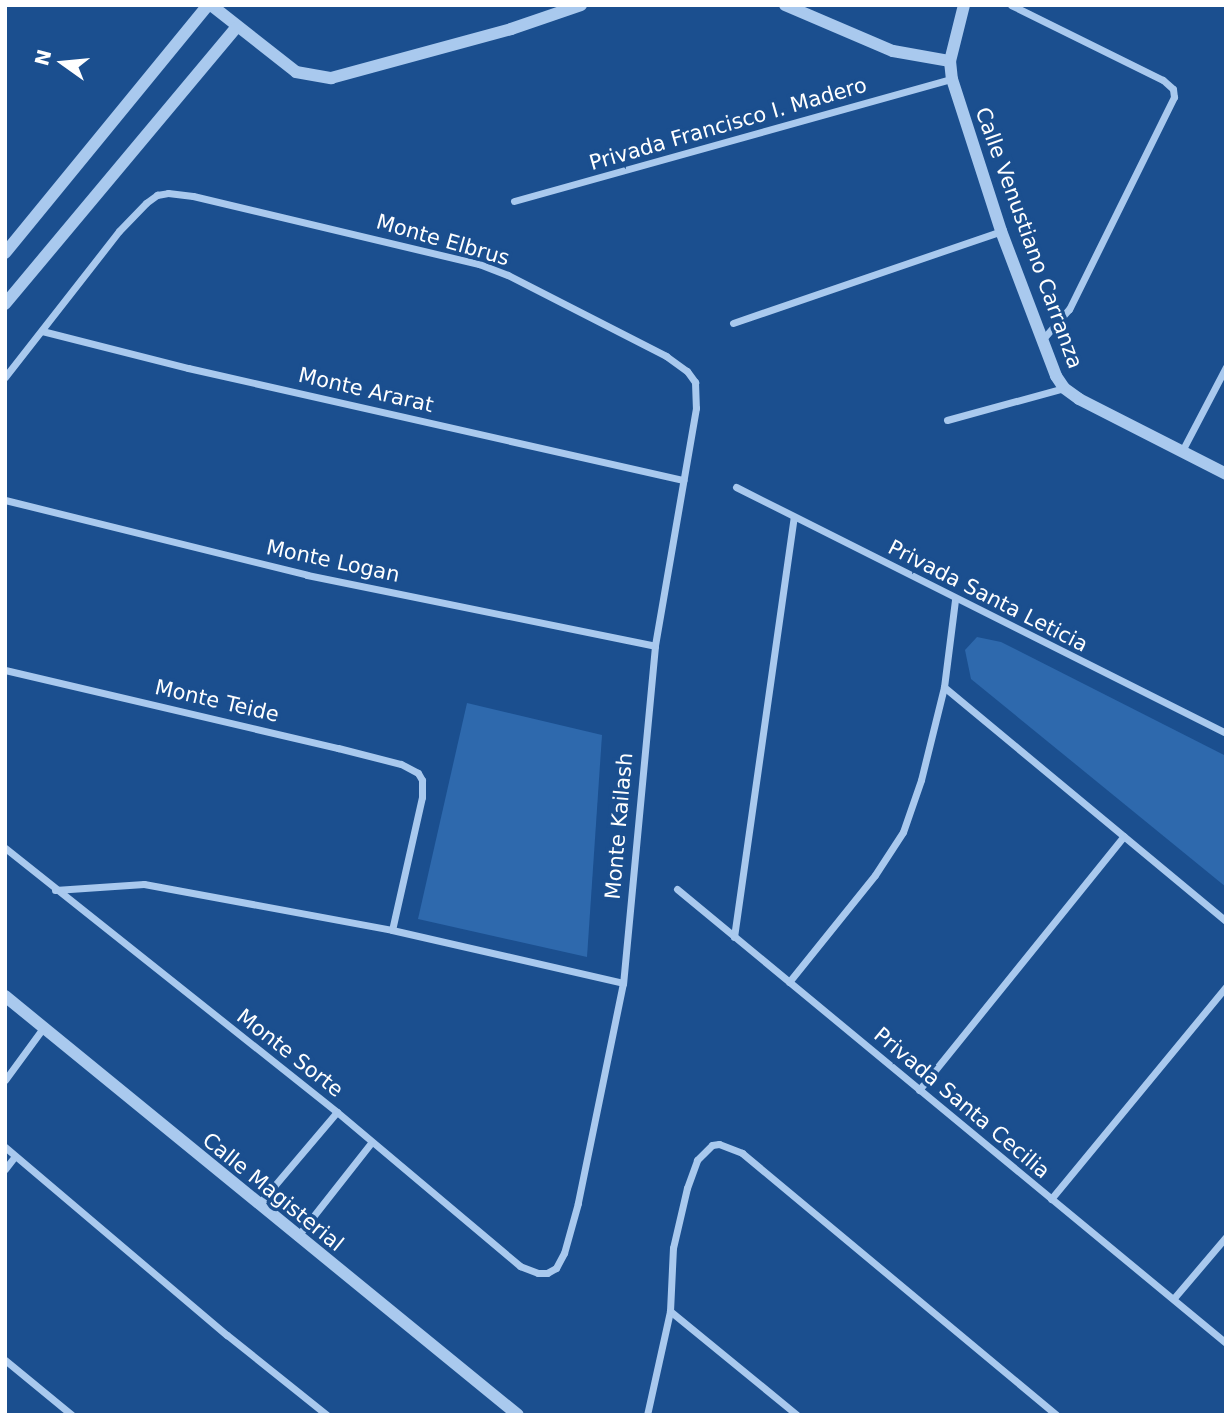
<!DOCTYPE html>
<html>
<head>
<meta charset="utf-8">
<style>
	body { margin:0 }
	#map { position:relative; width:1231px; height:1420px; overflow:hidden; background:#1b4f8f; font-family:"DejaVu Sans",sans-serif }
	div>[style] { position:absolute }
	.green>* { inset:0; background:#2e69ad }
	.minor>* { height:7px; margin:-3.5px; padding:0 3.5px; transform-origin:3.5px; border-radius:3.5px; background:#a9c9ee }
	.tertiary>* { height:12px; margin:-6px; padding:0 6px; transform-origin:6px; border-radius:6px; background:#a9c9ee }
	span { translate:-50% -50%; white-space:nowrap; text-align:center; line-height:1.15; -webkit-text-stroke:7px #1b4f8f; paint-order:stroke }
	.street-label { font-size:21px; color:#fff }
	.frame { position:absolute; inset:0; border:7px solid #fff; pointer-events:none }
	.north { position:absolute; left:28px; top:28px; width:70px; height:70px; -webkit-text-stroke:5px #1b4f8f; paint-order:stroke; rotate:285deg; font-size:19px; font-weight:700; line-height:28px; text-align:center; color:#fff }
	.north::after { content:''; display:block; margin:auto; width:24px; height:32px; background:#fff; clip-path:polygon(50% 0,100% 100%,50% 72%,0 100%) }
</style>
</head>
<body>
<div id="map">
	<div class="green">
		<i style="clip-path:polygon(977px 637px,1001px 642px,1226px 756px,1226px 887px,971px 679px,965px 650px)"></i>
		<i style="clip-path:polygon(467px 703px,602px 735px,587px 957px,418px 919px)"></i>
	</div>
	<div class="minor">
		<i style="left:1011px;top:5px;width:169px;rotate:26.3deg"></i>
		<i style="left:1163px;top:80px;width:13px;rotate:42deg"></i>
		<i style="left:1173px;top:89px;width:8px;rotate:83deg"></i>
		<i style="left:1174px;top:97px;width:237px;rotate:116.3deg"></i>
		<i style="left:1069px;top:309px;width:40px;rotate:131deg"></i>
		<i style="left:514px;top:201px;width:455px;rotate:-15.6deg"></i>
		<i style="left:733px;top:323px;width:283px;rotate:-18.9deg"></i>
		<i style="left:42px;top:331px;width:151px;rotate:14.2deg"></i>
		<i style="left:188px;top:368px;width:508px;rotate:12.75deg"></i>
		<i style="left:5px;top:377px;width:185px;rotate:-52deg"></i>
		<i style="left:119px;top:231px;width:39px;rotate:-46deg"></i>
		<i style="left:146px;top:203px;width:14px;rotate:-36deg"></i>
		<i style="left:157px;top:195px;width:11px;rotate:-10deg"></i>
		<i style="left:168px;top:193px;width:25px;rotate:7deg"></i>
		<i style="left:193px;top:196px;width:294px;rotate:13.4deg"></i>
		<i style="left:479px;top:264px;width:31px;rotate:21deg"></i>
		<i style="left:508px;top:275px;width:178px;rotate:27.1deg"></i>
		<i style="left:666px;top:356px;width:26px;rotate:36deg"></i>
		<i style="left:687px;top:371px;width:14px;rotate:54deg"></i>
		<i style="left:695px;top:382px;width:26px;rotate:88deg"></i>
		<i style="left:696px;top:408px;width:242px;rotate:99.8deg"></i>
		<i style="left:655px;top:646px;width:339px;rotate:95.4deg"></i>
		<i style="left:623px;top:983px;width:225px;rotate:101.6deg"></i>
		<i style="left:578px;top:1203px;width:52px;rotate:105.6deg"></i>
		<i style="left:564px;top:1253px;width:17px;rotate:118deg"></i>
		<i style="left:556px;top:1268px;width:10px;rotate:151deg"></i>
		<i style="left:547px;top:1273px;width:9px;rotate:180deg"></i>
		<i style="left:538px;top:1273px;width:19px;rotate:-159deg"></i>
		<i style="left:520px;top:1266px;width:239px;rotate:-139.9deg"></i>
		<i style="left:337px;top:1112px;width:424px;rotate:-141.5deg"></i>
		<i style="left:947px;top:420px;width:121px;rotate:-15.3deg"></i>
		<i style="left:1182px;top:451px;width:95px;rotate:-62.4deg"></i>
		<i style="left:736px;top:487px;width:548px;rotate:26.66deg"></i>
		<i style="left:5px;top:500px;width:311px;rotate:13.9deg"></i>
		<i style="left:307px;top:575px;width:355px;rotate:11.5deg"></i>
		<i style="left:5px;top:670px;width:342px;rotate:13.2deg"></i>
		<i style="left:338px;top:748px;width:65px;rotate:14.3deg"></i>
		<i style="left:401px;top:764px;width:19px;rotate:28deg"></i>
		<i style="left:418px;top:773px;width:8px;rotate:60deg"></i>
		<i style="left:422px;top:780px;width:17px;rotate:90deg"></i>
		<i style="left:422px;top:797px;width:136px;rotate:102.7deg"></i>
		<i style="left:944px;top:687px;width:366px;rotate:39.7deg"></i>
		<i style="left:677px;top:889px;width:712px;rotate:39.59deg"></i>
		<i style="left:55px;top:890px;width:89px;rotate:-3.9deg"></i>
		<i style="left:144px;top:884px;width:252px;rotate:10.5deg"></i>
		<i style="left:392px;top:930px;width:237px;rotate:12.9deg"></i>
		<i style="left:734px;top:937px;width:424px;rotate:-81.9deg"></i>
		<i style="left:789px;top:982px;width:137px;rotate:-51.2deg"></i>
		<i style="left:875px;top:875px;width:51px;rotate:-56.9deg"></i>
		<i style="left:903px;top:832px;width:55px;rotate:-70.9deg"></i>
		<i style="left:921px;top:780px;width:96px;rotate:-76.1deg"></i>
		<i style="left:944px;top:687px;width:88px;rotate:-82.8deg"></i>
		<i style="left:5px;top:1080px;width:64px;rotate:-53.8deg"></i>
		<i style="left:919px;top:1090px;width:326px;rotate:-51.1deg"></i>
		<i style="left:5px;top:1147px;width:291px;rotate:40.3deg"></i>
		<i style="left:227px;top:1335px;width:128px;rotate:38.7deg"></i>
		<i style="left:5px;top:1169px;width:16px;rotate:-52deg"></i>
		<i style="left:1051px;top:1199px;width:275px;rotate:-50.5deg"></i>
		<i style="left:258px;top:1205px;width:122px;rotate:-49.7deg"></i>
		<i style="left:297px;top:1237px;width:120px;rotate:-51.8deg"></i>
		<i style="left:1174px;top:1298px;width:80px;rotate:-49.6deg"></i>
		<i style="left:670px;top:1311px;width:164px;rotate:39.3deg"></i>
		<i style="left:5px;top:1360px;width:87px;rotate:39.4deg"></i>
		<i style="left:647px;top:1415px;width:107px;rotate:-77.5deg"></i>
		<i style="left:670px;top:1311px;width:63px;rotate:-87.3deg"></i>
		<i style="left:673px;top:1248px;width:62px;rotate:-76.9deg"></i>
		<i style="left:687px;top:1188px;width:30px;rotate:-70deg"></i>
		<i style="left:697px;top:1160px;width:21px;rotate:-45deg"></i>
		<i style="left:712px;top:1145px;width:7px;rotate:-8deg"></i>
		<i style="left:719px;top:1144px;width:25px;rotate:21deg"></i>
		<i style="left:742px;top:1153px;width:409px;rotate:39.8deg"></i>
	</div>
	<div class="tertiary">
		<i style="left:211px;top:5px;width:108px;rotate:38.2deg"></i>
		<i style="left:296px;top:72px;width:36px;rotate:10deg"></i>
		<i style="left:331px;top:78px;width:187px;rotate:-15.2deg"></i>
		<i style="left:511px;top:29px;width:74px;rotate:-18.9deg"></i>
		<i style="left:785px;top:5px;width:117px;rotate:23.1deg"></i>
		<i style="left:893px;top:51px;width:58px;rotate:10deg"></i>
		<i style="left:964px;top:5px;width:58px;rotate:104deg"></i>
		<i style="left:950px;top:61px;width:18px;rotate:84deg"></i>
		<i style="left:952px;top:79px;width:160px;rotate:72.1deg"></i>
		<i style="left:1001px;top:231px;width:155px;rotate:69.2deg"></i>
		<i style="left:1056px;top:376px;width:14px;rotate:56deg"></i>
		<i style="left:1064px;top:388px;width:19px;rotate:36deg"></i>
		<i style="left:1079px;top:399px;width:165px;rotate:27deg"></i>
		<i style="left:5px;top:253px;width:320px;rotate:-50.7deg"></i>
		<i style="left:5px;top:304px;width:360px;rotate:-50.1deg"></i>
		<i style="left:5px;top:996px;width:662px;rotate:39.24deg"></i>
	</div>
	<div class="street-label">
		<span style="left:728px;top:124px;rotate:-16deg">Privada Francisco I. Madero</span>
		<span style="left:1029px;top:238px;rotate:70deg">Calle Venustiano Carranza</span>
		<span style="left:443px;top:240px;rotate:16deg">Monte Elbrus</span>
		<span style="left:366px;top:390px;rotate:13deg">Monte Ararat</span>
		<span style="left:333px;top:561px;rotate:12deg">Monte Logan</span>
		<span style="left:988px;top:596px;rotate:27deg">Privada Santa Leticia</span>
		<span style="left:217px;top:701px;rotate:13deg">Monte Teide</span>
		<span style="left:619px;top:826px;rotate:-85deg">Monte Kailash</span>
		<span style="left:290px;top:1053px;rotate:38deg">Monte Sorte</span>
		<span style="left:962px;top:1103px;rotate:40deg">Privada Santa Cecilia</span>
		<span style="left:273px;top:1192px;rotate:39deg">Calle Magisterial</span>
	</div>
	<div class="frame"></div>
	<div class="north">N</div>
</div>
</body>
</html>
